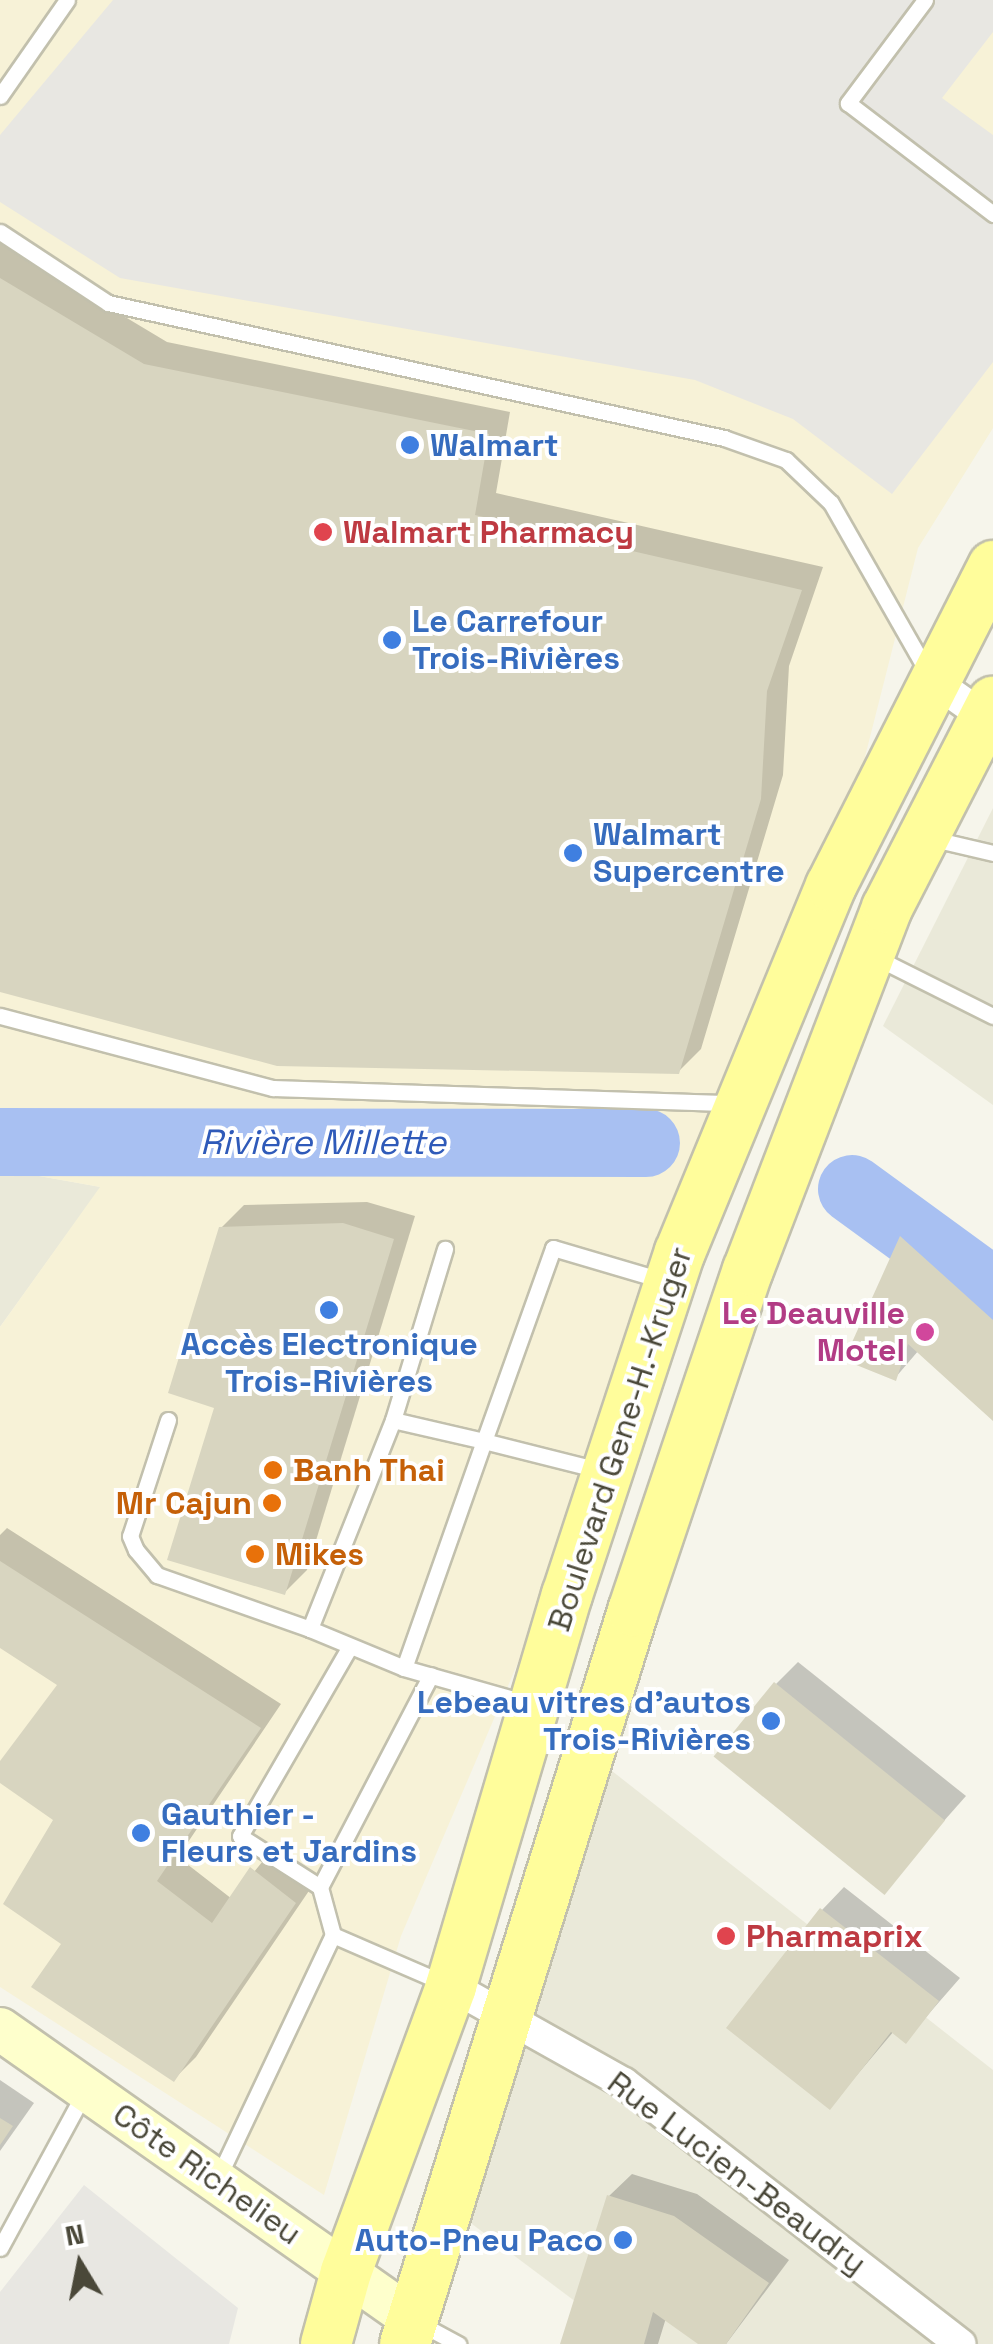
<!DOCTYPE html>
<html>
<head>
<meta charset="utf-8">
<style>
	body { margin:0 }
	#map { position:relative; width:993px; height:2344px; overflow:hidden; background:#f6f5eb; font-family:"Space Grotesk",sans-serif }
	div>[style] { position:absolute }
	.residential>* { inset:0; background:#eae9d9 }
	.commercial>* { inset:0; background:#f7f2d7 }
	.parking>* { inset:0; background:#e8e7e2 }
	.shadow>* { inset:0; background:#0003 }
	.river>* { height:68px; margin:-34px; padding:0 34px; transform-origin:34px; border-radius:34px; background:#a8c0f2 }
	.building>* { inset:0; background:#d8d5c0; transform-origin:0 0 }
	.roads { filter:drop-shadow(2px 0 #c2c0ad) drop-shadow(-2px 0 #c2c0ad) drop-shadow(0 2px #c2c0ad) drop-shadow(0 -2px #c2c0ad) }
	.lane>* { height:15px; margin:-7.5px; padding:0 7.5px; transform-origin:7.5px; border-radius:7.5px; background:#fff }
	.street>* { height:30px; margin:-15px; padding:0 15px; transform-origin:15px; border-radius:15px; background:#fff }
	.secondary>* { height:42px; margin:-21px; padding:0 21px; transform-origin:21px; border-radius:21px; background:#feffcc }
	.primary>* { height:50px; margin:-25px; padding:0 25px; transform-origin:25px; border-radius:25px; background:#fffd9b }
	.dots>* { width:28px; height:28px; translate:-50% -50%; box-sizing:border-box; border:5px solid #fff; border-radius:50% }
	span { translate:-50% -50%; white-space:nowrap; text-align:center; line-height:1.15; -webkit-text-stroke:8px #fff; paint-order:stroke }
	.shop-label { font-size:32px; color:#366cbe; font-weight:700 }
	.left { translate:0 -50%; text-align:left }
	.right { translate:-100% -50%; text-align:right }
	.health-label { font-size:32px; color:#be3a42; font-weight:700 }
	.hotel-label { font-size:32px; color:#b23c85; font-weight:700 }
	.street-label { font-size:32px; color:#4a4839 }
	.food-label { font-size:32px; color:#c56008; font-weight:700 }
	.water-label { font-size:35px; color:#2f5ab9; font-style:italic }
	.north { position:absolute; left:30px; top:2214px; width:100px; height:100px; -webkit-text-stroke:8px #fff; paint-order:stroke; rotate:350deg; font-size:28px; font-weight:700; line-height:40px; text-align:center; color:#4a4839 }
	.north::after { content:''; display:block; margin:auto; width:35px; height:45px; background:#4a4839; clip-path:polygon(50% 0,100% 100%,50% 72%,0 100%) }
</style>
</head>
<body>
<div id="map">
	<div class="residential">
		<i style="clip-path:polygon(993px 808px,993px 1105px,883px 1026px)"></i>
		<i style="clip-path:polygon(0 1169px,101px 1187px,0 1327px)"></i>
		<i style="clip-path:polygon(584px 1749px,993px 2070px,993px 2344px,632px 2344px,456px 2212px)"></i>
	</div>
	<div class="commercial">
		<i style="clip-path:polygon(0 0,993px 0,993px 428px,918px 548px,834px 879px,558px 1569px,401px 1936px,324px 2195px,0 1987px,0 1327px,100px 1187px,0 1169px)"></i>
	</div>
	<div class="parking">
		<i style="clip-path:polygon(113px 0,993px 0,993px 32px,942px 98px,993px 135px,993px 362px,892px 494px,793px 419px,695px 380px,120px 278px,0 202px,0 135px)"></i>
		<i style="clip-path:polygon(84px 2185px,238px 2308px,229px 2344px,0 2344px,0 2292px)"></i>
	</div>
	<div class="shadow">
		<i style="clip-path:polygon(0 242px,167px 342px,510px 412px,496px 493px,823px 567px,789px 666px,783px 775px,701px 1049px,678px 1072px,0 990px)"></i>
		<i style="clip-path:polygon(367px 1202px,415px 1216px,307px 1570px,284px 1593px,217px 1406px,221px 1228px,244px 1205px)"></i>
		<i style="clip-path:polygon(924px 1215px,993px 1278px,993px 1417px,919px 1350px,895px 1378px,847px 1359px,902px 1238px)"></i>
		<i style="clip-path:polygon(7px 1528px,281px 1704px,178px 1857px,232px 1899px,275px 1846px,317px 1879px,196px 2057px,174px 2079px,64px 1944px,56px 1819px,0 1780px,0 1766px,61px 1684px,0 1646px,0 1535px)"></i>
		<i style="clip-path:polygon(798px 1662px,966px 1796px,904px 1866px,776px 1684px)"></i>
		<i style="clip-path:polygon(844px 1887px,960px 1978px,906px 2040px,894px 2031px,830px 2107px,822px 1910px)"></i>
		<i style="clip-path:polygon(0 2080px,34px 2103px,0 2151px)"></i>
		<i style="clip-path:polygon(632px 2174px,697px 2194px,789px 2260px,726px 2344px,703px 2344px,666px 2318px,658px 2344px,562px 2344px,609px 2196px)"></i>
	</div>
	<div class="river">
		<i style="left:0;top:1142px;width:646px;rotate:0.09deg"></i>
		<i style="left:852px;top:1189px;width:175px;rotate:36.1deg"></i>
	</div>
	<div class="building">
		<i style="clip-path:polygon(0 278px,144px 364px,489px 434px,475px 515px,802px 590px,767px 691px,761px 799px,679px 1074px,277px 1066px,0 992px)"></i>
		<i style="clip-path:polygon(343px 1223px,394px 1239px,285px 1595px,167px 1560px,214px 1408px,168px 1393px,219px 1227px)"></i>
		<i style="clip-path:polygon(900px 1236px,993px 1320px,993px 1421px,908px 1344px,896px 1381px,844px 1360px)"></i>
		<i style="clip-path:polygon(0 1561px,261px 1728px,157px 1881px,212px 1923px,250px 1867px,296px 1903px,174px 2082px,31px 1987px,61px 1944px,3px 1904px,53px 1820px,0 1783px,0 1761px,57px 1685px,0 1648px)"></i>
		<i style="left:774px;top:1682px;width:220px;height:96px;rotate:39deg"></i>
		<i style="clip-path:polygon(820px 1908px,939px 2001px,906px 2044px,891px 2032px,830px 2110px,726px 2028px)"></i>
		<i style="clip-path:polygon(0 2118px,13px 2126px,0 2145px)"></i>
		<i style="clip-path:polygon(607px 2195px,674px 2216px,769px 2283px,726px 2344px,698px 2344px,653px 2312px,644px 2344px,560px 2344px)"></i>
	</div>
	<div class="roads">
		<div class="lane">
			<i style="left:925px;top:0;width:129px;rotate:126.8deg"></i>
			<i style="left:848px;top:103px;width:183px;rotate:37.4deg"></i>
			<i style="left:0;top:96px;width:117px;rotate:-55.1deg"></i>
			<i style="left:0;top:232px;width:129px;rotate:33.3deg"></i>
			<i style="left:108px;top:303px;width:631px;rotate:12.36deg"></i>
			<i style="left:724px;top:438px;width:66px;rotate:19.5deg"></i>
			<i style="left:786px;top:460px;width:62px;rotate:43.7deg"></i>
			<i style="left:831px;top:503px;width:198px;rotate:60.3deg"></i>
			<i style="left:929px;top:838px;width:66px;rotate:13.2deg"></i>
			<i style="left:873px;top:956px;width:134px;rotate:26.6deg"></i>
			<i style="left:0;top:1016px;width:282px;rotate:14.8deg"></i>
			<i style="left:273px;top:1088px;width:458px;rotate:1.9deg"></i>
			<i style="left:168px;top:1420px;width:122px;rotate:108.1deg"></i>
			<i style="left:130px;top:1536px;width:15px;rotate:67deg"></i>
			<i style="left:136px;top:1550px;width:33px;rotate:50deg"></i>
			<i style="left:157px;top:1575px;width:162px;rotate:19.4deg"></i>
			<i style="left:393px;top:1420px;width:225px;rotate:111.7deg"></i>
			<i style="left:310px;top:1629px;width:102px;rotate:22.5deg"></i>
			<i style="left:404px;top:1668px;width:129px;rotate:15.8deg"></i>
			<i style="left:603px;top:1471px;width:123px;rotate:-165.9deg"></i>
			<i style="left:484px;top:1441px;width:205px;rotate:-70.3deg"></i>
			<i style="left:553px;top:1248px;width:114px;rotate:16.4deg"></i>
			<i style="left:349px;top:1648px;width:217px;rotate:120.1deg"></i>
			<i style="left:240px;top:1836px;width:95px;rotate:32.5deg"></i>
			<i style="left:320px;top:1887px;width:239px;rotate:-62.4deg"></i>
			<i style="left:404px;top:1668px;width:241px;rotate:-70.6deg"></i>
			<i style="left:484px;top:1441px;width:93px;rotate:-167deg"></i>
			<i style="left:393px;top:1420px;width:179px;rotate:-73.1deg"></i>
			<i style="left:333px;top:1935px;width:121px;rotate:23.4deg"></i>
			<i style="left:217px;top:2180px;width:271px;rotate:-64.7deg"></i>
			<i style="left:333px;top:1935px;width:50px;rotate:-105.2deg"></i>
			<i style="left:0;top:2248px;width:176px;rotate:-61.5deg"></i>
			<i style="left:417px;top:2322px;width:47px;rotate:28.2deg"></i>
		</div>
		<div class="street">
			<i style="left:931px;top:679px;width:76px;rotate:35.4deg"></i>
			<i style="left:451px;top:1986px;width:198px;rotate:29.3deg"></i>
			<i style="left:624px;top:2083px;width:426px;rotate:37.8deg"></i>
		</div>
		<div class="secondary">
			<i style="left:0;top:2029px;width:506px;rotate:35.1deg"></i>
		</div>
		<div class="primary">
			<i style="left:326px;top:2344px;width:75px;rotate:-74.5deg"></i>
			<i style="left:346px;top:2272px;width:305px;rotate:-69.8deg"></i>
			<i style="left:451px;top:1986px;width:408px;rotate:-73.5deg"></i>
			<i style="left:567px;top:1595px;width:361px;rotate:-71.8deg"></i>
			<i style="left:680px;top:1252px;width:396px;rotate:-67.6deg"></i>
			<i style="left:831px;top:886px;width:359px;rotate:-63.1deg"></i>
			<i style="left:405px;top:2344px;width:768px;rotate:-72.72deg"></i>
			<i style="left:633px;top:1611px;width:360px;rotate:-71.4deg"></i>
			<i style="left:748px;top:1270px;width:388px;rotate:-69deg"></i>
			<i style="left:887px;top:908px;width:232px;rotate:-62.8deg"></i>
		</div>
	</div>
	<div class="dots">
		<i style="left:410px;top:445px;background:#3f7fe0"></i>
		<i style="left:323px;top:532px;background:#e0444e"></i>
		<i style="left:392px;top:640px;background:#3f7fe0"></i>
		<i style="left:573px;top:853px;background:#3f7fe0"></i>
		<i style="left:329px;top:1310px;background:#3f7fe0"></i>
		<i style="left:925px;top:1332px;background:#d1479c"></i>
		<i style="left:273px;top:1470px;background:#e8710a"></i>
		<i style="left:272px;top:1503px;background:#e8710a"></i>
		<i style="left:255px;top:1554px;background:#e8710a"></i>
		<i style="left:771px;top:1721px;background:#3f7fe0"></i>
		<i style="left:141px;top:1833px;background:#3f7fe0"></i>
		<i style="left:726px;top:1936px;background:#e0444e"></i>
		<i style="left:623px;top:2240px;background:#3f7fe0"></i>
	</div>
	<div class="shop-label">
		<span class="left" style="left:430px;top:445px">Walmart</span>
		<span class="left" style="left:412px;top:640px">Le Carrefour<br>Trois-Rivières</span>
		<span class="left" style="left:593px;top:853px">Walmart<br>Supercentre</span>
		<span style="left:329px;top:1363px">Accès Electronique<br>Trois-Rivières</span>
		<span class="right" style="left:751px;top:1721px">Lebeau vitres d'autos<br>Trois-Rivières</span>
		<span class="left" style="left:161px;top:1833px">Gauthier -<br>Fleurs et Jardins</span>
		<span class="right" style="left:603px;top:2240px">Auto-Pneu Paco</span>
	</div>
	<div class="health-label">
		<span class="left" style="left:343px;top:532px">Walmart Pharmacy</span>
		<span class="left" style="left:746px;top:1936px">Pharmaprix</span>
	</div>
	<div class="hotel-label">
		<span class="right" style="left:905px;top:1332px">Le Deauville<br>Motel</span>
	</div>
	<div class="street-label">
		<span style="left:620px;top:1439px;rotate:-72deg">Boulevard Gene-H.-Kruger</span>
		<span style="left:737px;top:2173px;rotate:37deg">Rue Lucien-Beaudry</span>
		<span style="left:207px;top:2174px;rotate:35deg">Côte Richelieu</span>
	</div>
	<div class="food-label">
		<span class="left" style="left:293px;top:1470px">Banh Thai</span>
		<span class="right" style="left:252px;top:1503px">Mr Cajun</span>
		<span class="left" style="left:275px;top:1554px">Mikes</span>
	</div>
	<div class="water-label">
		<span style="left:323px;top:1142px">Rivière Millette</span>
	</div>
	<div class="north">N</div>
</div>
</body>
</html>
